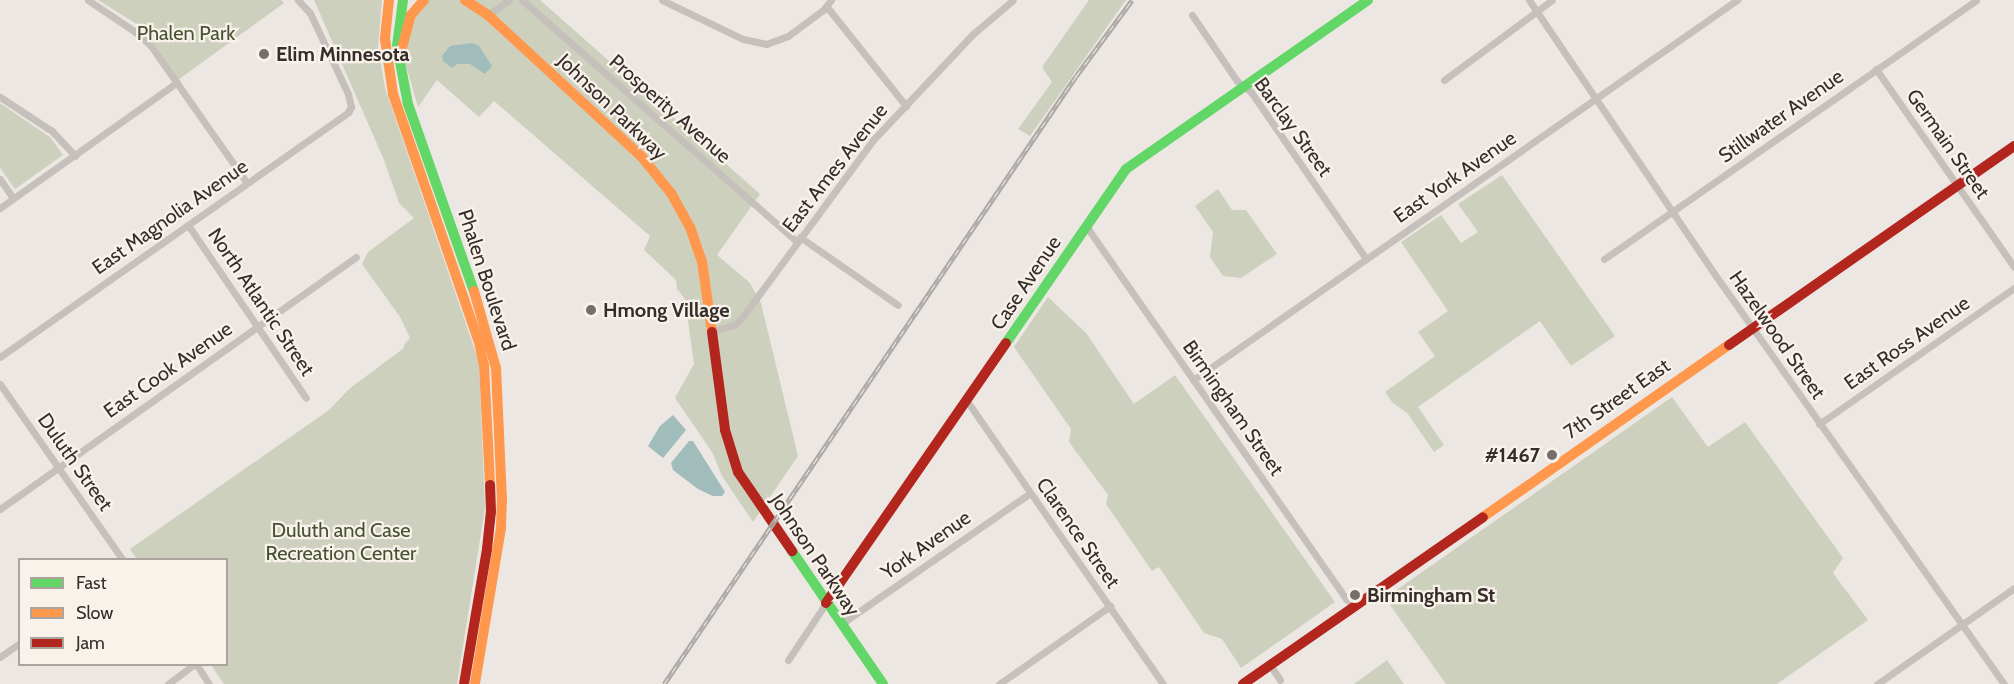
<!DOCTYPE html>
<html>
<head>
<meta charset="utf-8">
<style>
	body { margin:0 }
	#map { position:relative; width:2014px; height:684px; overflow:hidden; background:#ece7e3; font-family:Cabin,sans-serif }
	div>[style] { position:absolute }
	.green>* { inset:0; background:#ced0be }
	.water>* { inset:0; background:#a0bcbb }
	.street>* { height:7px; margin:-3.5px; padding:0 3.5px; transform-origin:3.5px; border-radius:3.5px; background:#c5c0bc }
	.fast>* { height:10px; margin:-5px; padding:0 5px; transform-origin:5px; border-radius:5px; background:#63d668 }
	.slow>* { height:10px; margin:-5px; padding:0 5px; transform-origin:5px; border-radius:5px; background:#ff974d }
	.jam>* { height:10px; margin:-5px; padding:0 5px; transform-origin:5px; border-radius:5px; background:#b3261e }
	.rail>* { height:4.5px; margin-top:-2.25px; transform-origin:0; background:repeating-linear-gradient(90deg,#f8f2eb 0 7px,#ada9a6 0 14px); box-sizing:border-box; border-block:2px solid #ada9a6 }
	.dots>* { width:16px; height:16px; translate:-50% -50%; box-sizing:border-box; border:3px solid #f8f2eb; border-radius:50% }
	span { translate:-50% -50%; white-space:nowrap; text-align:center; line-height:1.15; -webkit-text-stroke:4.5px #f8f2eb; paint-order:stroke }
	.park-label { font-size:20px; color:#465230 }
	.poi-label { font-size:20px; color:#362d2a; font-weight:700 }
	.left { translate:0 -50%; text-align:left }
	.right { translate:-100% -50%; text-align:right }
	.street-label { font-size:20px; color:#362d2a }
	.legend { position:absolute; left:18px; top:558px; width:210px; height:108px; box-sizing:border-box; background:#f8f2eb; border:2px solid #aaa39e; margin:0; padding:8px 10px; list-style:none; font-size:18px; color:#362d2a }
	.legend li { display:flex; align-items:center; gap:12px; height:30px }
	.legend b { width:30px; border:2px solid #aaa39e }
</style>
</head>
<body>
<div id="map">
	<div class="green">
		<i style="clip-path:polygon(98px 0,281px 0,284px 3px,178px 80px,143px 28px)"></i>
		<i style="clip-path:polygon(314px 0,382px 0,378px 47px,385px 88px,479px 362px,485px 508px,457px 684px,224px 684px,211px 665px,226px 664px,226px 560px,137px 559px,130px 549px,329px 410px,349px 389px,404px 348px,404px 345px,410px 338px,400px 317px,362px 264px,368px 252px,414px 218px,399px 203px,384px 160px)"></i>
		<i style="clip-path:polygon(421px 0,540px 0,760px 194px,717px 255px,750px 283px,761px 303px,798px 456px,753px 522px,722px 476px,712px 452px,675px 398px,694px 364px,685px 299px,677px 289px,676px 280px,644px 250px,650px 236px,494px 101px,479px 117px,437px 80px,418px 107px,405px 62px,407px 45px)"></i>
		<i style="clip-path:polygon(1089px 0,1126px 0,1030px 136px,1018px 129px,1052px 82px,1042px 67px)"></i>
		<i style="clip-path:polygon(0 103px,50px 137px,63px 155px,15px 189px,0 168px)"></i>
		<i style="clip-path:polygon(1502px 175px,1615px 336px,1571px 366px,1540px 321px,1418px 407px,1444px 445px,1434px 452px,1408px 414px,1392px 402px,1385px 392px,1435px 356px,1418px 332px,1448px 311px,1401px 242px,1441px 215px,1461px 243px,1478px 232px,1458px 204px)"></i>
		<i style="clip-path:polygon(1218px 189px,1232px 210px,1246px 210px,1277px 254px,1241px 278px,1223px 276px,1210px 257px,1213px 232px,1195px 206px)"></i>
		<i style="clip-path:polygon(1048px 297px,1086px 333px,1134px 404px,1175px 375px,1335px 602px,1241px 668px,1222px 639px,1204px 633px,1159px 567px,1152px 571px,1106px 504px,1108px 495px,1069px 442px,1071px 429px,1014px 347px)"></i>
		<i style="clip-path:polygon(1672px 397px,1708px 447px,1745px 422px,1843px 558px,1833px 573px,1868px 620px,1777px 684px,1446px 684px,1385px 598px)"></i>
		<i style="clip-path:polygon(1387px 660px,1404px 684px,1354px 684px)"></i>
	</div>
	<div class="water">
		<i style="clip-path:polygon(472px 43px,479px 46px,492px 66px,485px 74px,470px 64px,457px 64px,452px 68px,443px 61px,442px 56px,450px 46px)"></i>
		<i style="clip-path:polygon(673px 415px,686px 430px,663px 458px,648px 446px,660px 426px)"></i>
		<i style="clip-path:polygon(689px 441px,693px 441px,725px 492px,722px 496px,713px 496px,698px 489px,673px 470px,671px 463px)"></i>
	</div>
	<div class="street">
		<i style="left:88px;top:0;width:59px;rotate:34deg"></i>
		<i style="left:137px;top:33px;width:19px;rotate:43deg"></i>
		<i style="left:151px;top:46px;width:167px;rotate:55deg"></i>
		<i style="left:522px;top:0;width:366px;rotate:41.3deg"></i>
		<i style="left:662px;top:0;width:90px;rotate:25.7deg"></i>
		<i style="left:743px;top:39px;width:24px;rotate:12deg"></i>
		<i style="left:766px;top:44px;width:23px;rotate:-20deg"></i>
		<i style="left:788px;top:36px;width:44px;rotate:-36.6deg"></i>
		<i style="left:823px;top:10px;width:13px;rotate:-51deg"></i>
		<i style="left:1529px;top:0;width:325px;rotate:55.9deg"></i>
		<i style="left:1711px;top:269px;width:508px;rotate:54.78deg"></i>
		<i style="left:827px;top:7px;width:127px;rotate:51.4deg"></i>
		<i style="left:488px;top:15px;width:26px;rotate:-36deg"></i>
		<i style="left:1192px;top:15px;width:80px;rotate:55.7deg"></i>
		<i style="left:1237px;top:81px;width:18px;rotate:38deg"></i>
		<i style="left:1251px;top:92px;width:203px;rotate:55.4deg"></i>
		<i style="left:1876px;top:69px;width:241px;rotate:55.1deg"></i>
		<i style="left:1444px;top:80px;width:134px;rotate:-36.5deg"></i>
		<i style="left:0;top:97px;width:62px;rotate:33.2deg"></i>
		<i style="left:52px;top:131px;width:34px;rotate:47deg"></i>
		<i style="left:0;top:179px;width:23px;rotate:56deg"></i>
		<i style="left:0;top:208px;width:217px;rotate:-35.4deg"></i>
		<i style="left:188px;top:225px;width:209px;rotate:55.7deg"></i>
		<i style="left:1086px;top:226px;width:455px;rotate:55.1deg"></i>
		<i style="left:1346px;top:599px;width:11px;rotate:41deg"></i>
		<i style="left:800px;top:237px;width:119px;rotate:34.8deg"></i>
		<i style="left:1604px;top:259px;width:453px;rotate:-34.8deg"></i>
		<i style="left:713px;top:331px;width:22px;rotate:-16deg"></i>
		<i style="left:734px;top:325px;width:9px;rotate:-41deg"></i>
		<i style="left:741px;top:319px;width:222px;rotate:-53.6deg"></i>
		<i style="left:873px;top:140px;width:146px;rotate:-46.7deg"></i>
		<i style="left:973px;top:34px;width:52px;rotate:-40.4deg"></i>
		<i style="left:0;top:357px;width:426px;rotate:-35.1deg"></i>
		<i style="left:348px;top:112px;width:6px;rotate:-59deg"></i>
		<i style="left:351px;top:107px;width:13px;rotate:-103deg"></i>
		<i style="left:348px;top:94px;width:89px;rotate:-115.1deg"></i>
		<i style="left:310px;top:13px;width:18px;rotate:-133deg"></i>
		<i style="left:1193px;top:380px;width:664px;rotate:-34.94deg"></i>
		<i style="left:0;top:384px;width:215px;rotate:55.1deg"></i>
		<i style="left:967px;top:401px;width:344px;rotate:55.3deg"></i>
		<i style="left:1819px;top:424px;width:238px;rotate:-34.9deg"></i>
		<i style="left:0;top:509px;width:436px;rotate:-35.3deg"></i>
		<i style="left:841px;top:624px;width:230px;rotate:-34.7deg"></i>
		<i style="left:0;top:657px;width:24px;rotate:-35deg"></i>
		<i style="left:788px;top:660px;width:69px;rotate:-56.3deg"></i>
		<i style="left:196px;top:664px;width:24px;rotate:57deg"></i>
		<i style="left:1270px;top:665px;width:18px;rotate:56deg"></i>
		<i style="left:168px;top:684px;width:34px;rotate:-37deg"></i>
		<i style="left:999px;top:684px;width:136px;rotate:-35.1deg"></i>
		<i style="left:1877px;top:684px;width:167px;rotate:-35deg"></i>
	</div>
	<div class="fast">
		<i style="left:403px;top:0;width:46px;rotate:97.4deg"></i>
		<i style="left:397px;top:46px;width:59px;rotate:79.3deg"></i>
		<i style="left:408px;top:104px;width:198px;rotate:70.6deg"></i>
		<i style="left:1006px;top:343px;width:211px;rotate:-55.4deg"></i>
		<i style="left:1126px;top:169px;width:295px;rotate:-34.9deg"></i>
		<i style="left:792px;top:551px;width:161px;rotate:55.6deg"></i>
	</div>
	<div class="slow">
		<i style="left:389px;top:0;width:39px;rotate:96deg"></i>
		<i style="left:385px;top:39px;width:56px;rotate:81.7deg"></i>
		<i style="left:393px;top:94px;width:262px;rotate:70.9deg"></i>
		<i style="left:479px;top:342px;width:24px;rotate:78deg"></i>
		<i style="left:484px;top:365px;width:120px;rotate:87.1deg"></i>
		<i style="left:465px;top:0;width:27px;rotate:33deg"></i>
		<i style="left:488px;top:15px;width:208px;rotate:42.7deg"></i>
		<i style="left:641px;top:156px;width:48px;rotate:51deg"></i>
		<i style="left:671px;top:193px;width:39px;rotate:61deg"></i>
		<i style="left:690px;top:227px;width:36px;rotate:71deg"></i>
		<i style="left:702px;top:261px;width:72px;rotate:82deg"></i>
		<i style="left:402px;top:48px;width:34px;rotate:-75deg"></i>
		<i style="left:411px;top:15px;width:20px;rotate:-49deg"></i>
		<i style="left:474px;top:291px;width:80px;rotate:74.1deg"></i>
		<i style="left:496px;top:368px;width:130px;rotate:87.4deg"></i>
		<i style="left:502px;top:498px;width:30px;rotate:92deg"></i>
		<i style="left:501px;top:528px;width:158px;rotate:99.5deg"></i>
		<i style="left:1483px;top:517px;width:300px;rotate:-35deg"></i>
	</div>
	<div class="jam">
		<i style="left:712px;top:332px;width:99px;rotate:82.4deg"></i>
		<i style="left:725px;top:430px;width:44px;rotate:72.8deg"></i>
		<i style="left:738px;top:472px;width:96px;rotate:55.6deg"></i>
		<i style="left:1729px;top:345px;width:348px;rotate:-34.9deg"></i>
		<i style="left:826px;top:603px;width:316px;rotate:-55.3deg"></i>
		<i style="left:464px;top:684px;width:137px;rotate:-80.3deg"></i>
		<i style="left:487px;top:549px;width:37px;rotate:-84deg"></i>
		<i style="left:491px;top:512px;width:27px;rotate:-92deg"></i>
		<i style="left:1243px;top:684px;width:292px;rotate:-34.8deg"></i>
	</div>
	<div class="rail">
		<i style="left:664px;top:684px;width:734px;rotate:-55.88deg"></i>
		<i style="left:1076px;top:76px;width:94px;rotate:-53.6deg"></i>
	</div>
	<div class="dots">
		<i style="left:264px;top:54px;background:#766e6b"></i>
		<i style="left:591px;top:310px;background:#766e6b"></i>
		<i style="left:1552px;top:455px;background:#766e6b"></i>
		<i style="left:1355px;top:595px;background:#766e6b"></i>
	</div>
	<div class="park-label">
		<span style="left:186px;top:33px">Phalen Park</span>
		<span style="left:341px;top:542px">Duluth and Case<br>Recreation Center</span>
	</div>
	<div class="poi-label">
		<span class="left" style="left:276px;top:54px">Elim Minnesota</span>
		<span class="left" style="left:603px;top:310px">Hmong Village</span>
		<span class="right" style="left:1540px;top:455px">#1467</span>
		<span class="left" style="left:1367px;top:595px">Birmingham St</span>
	</div>
	<div class="street-label">
		<span style="left:612px;top:107px;rotate:44deg">Johnson Parkway</span>
		<span style="left:670px;top:109px;rotate:41deg">Prosperity Avenue</span>
		<span style="left:1781px;top:116px;rotate:-35deg">Stillwater Avenue</span>
		<span style="left:1293px;top:127px;rotate:54deg">Barclay Street</span>
		<span style="left:1948px;top:144px;rotate:55deg">Germain Street</span>
		<span style="left:835px;top:168px;rotate:-52deg">East Ames Avenue</span>
		<span style="left:1455px;top:177px;rotate:-35deg">East York Avenue</span>
		<span style="left:170px;top:217px;rotate:-35deg">East Magnolia Avenue</span>
		<span style="left:487px;top:280px;rotate:72deg">Phalen Boulevard</span>
		<span style="left:1026px;top:283px;rotate:-56deg">Case Avenue</span>
		<span style="left:261px;top:302px;rotate:56deg">North Atlantic Street</span>
		<span style="left:1777px;top:335px;rotate:55deg">Hazelwood Street</span>
		<span style="left:1907px;top:343px;rotate:-35deg">East Ross Avenue</span>
		<span style="left:168px;top:370px;rotate:-35deg">East Cook Avenue</span>
		<span style="left:1617px;top:399px;rotate:-35deg">7th Street East</span>
		<span style="left:1233px;top:408px;rotate:55deg">Birmingham Street</span>
		<span style="left:75px;top:462px;rotate:55deg">Duluth Street</span>
		<span style="left:1078px;top:533px;rotate:55deg">Clarence Street</span>
		<span style="left:926px;top:545px;rotate:-35deg">York Avenue</span>
		<span style="left:815px;top:555px;rotate:56deg">Johnson Parkway</span>
	</div>
	<ul class="legend">
	<li><b style="height:8px;background:#63d668"></b>Fast</li>
	<li><b style="height:8px;background:#ff974d"></b>Slow</li>
	<li><b style="height:8px;background:#b3261e"></b>Jam</li>
	</ul>
</div>
</body>
</html>
